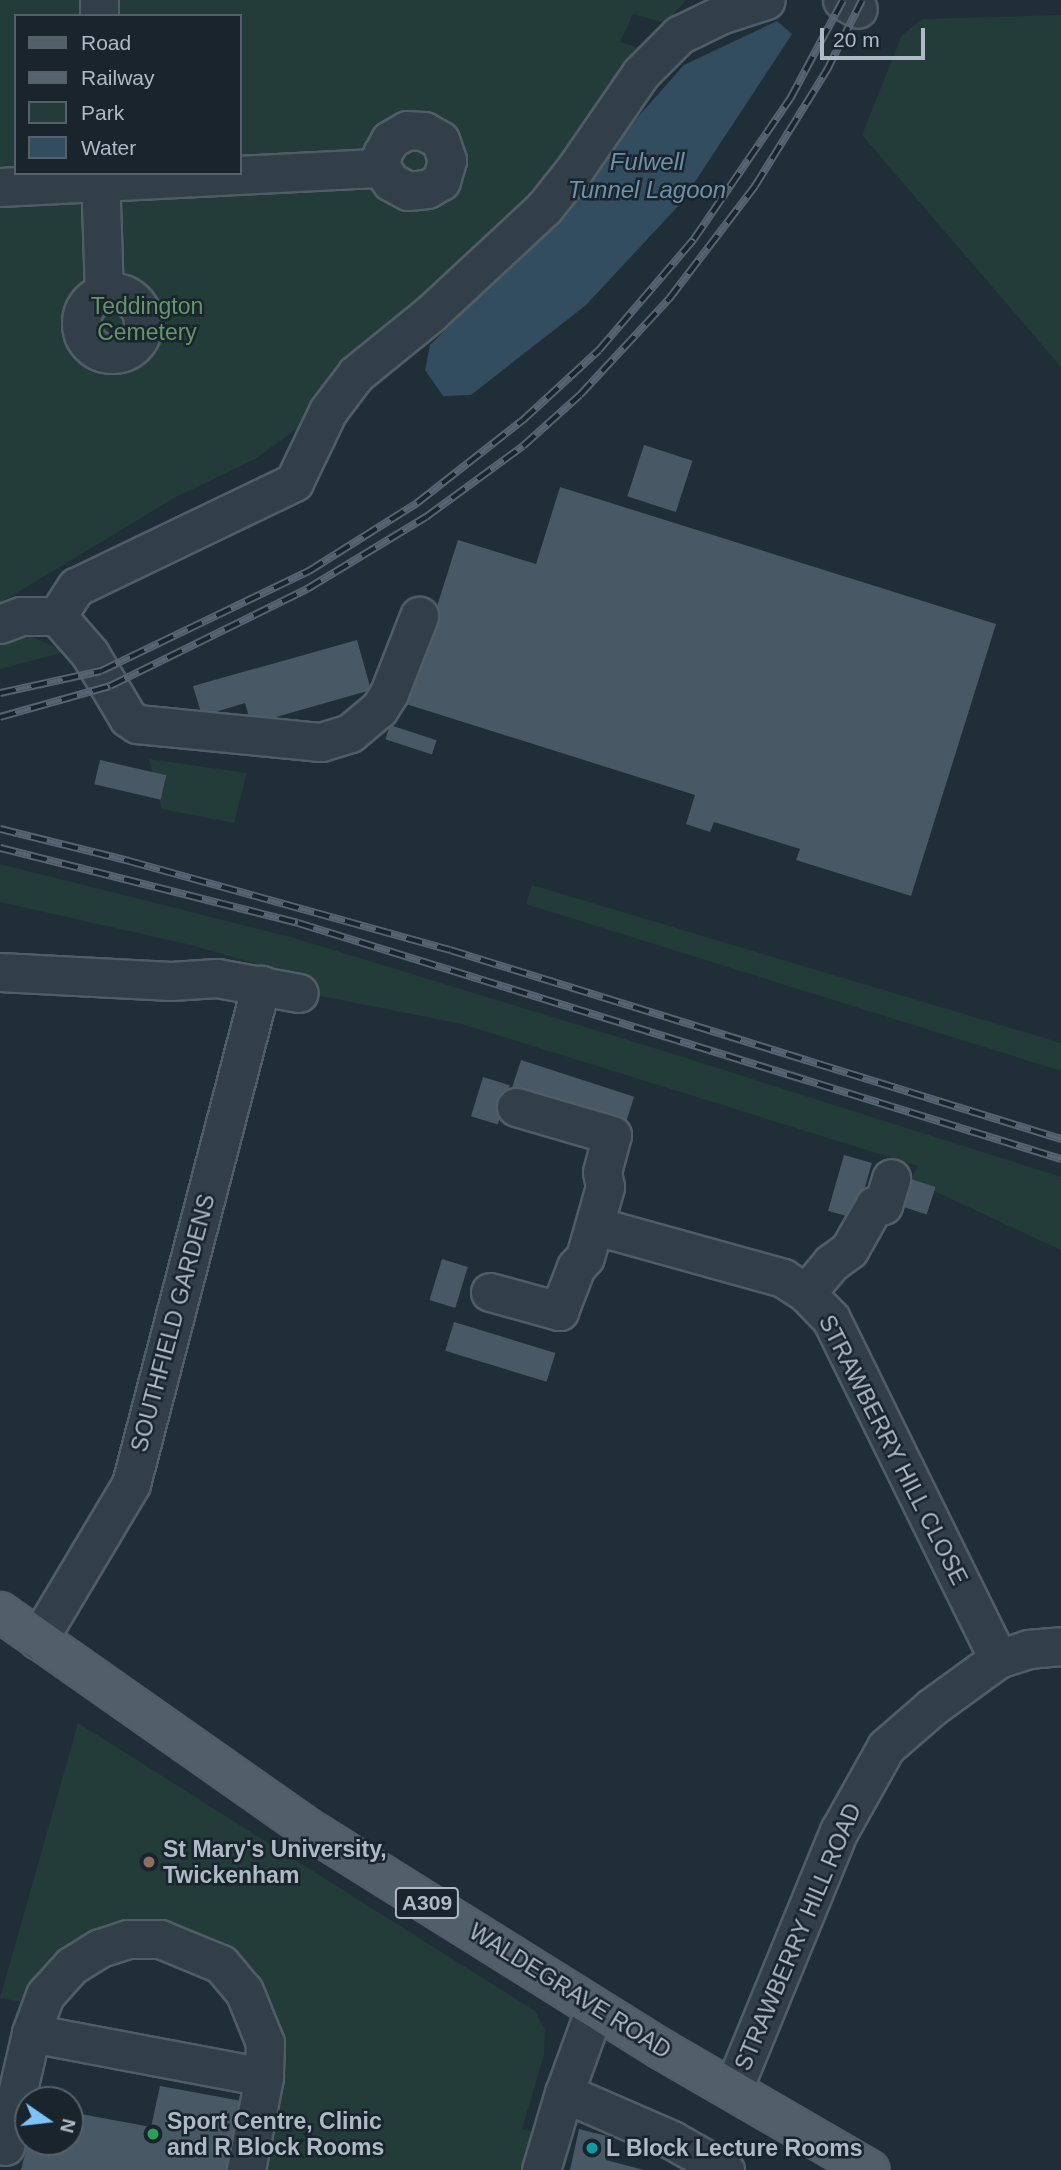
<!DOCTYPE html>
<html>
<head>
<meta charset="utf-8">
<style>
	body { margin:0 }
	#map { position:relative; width:1061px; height:2170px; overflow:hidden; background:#202e38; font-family:Helvetica,sans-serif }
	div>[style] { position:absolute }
	.green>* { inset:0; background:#233b39 }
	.water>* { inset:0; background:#334d60 }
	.building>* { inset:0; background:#485864; transform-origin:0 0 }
	.roads { filter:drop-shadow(2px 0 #515d66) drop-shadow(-2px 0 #515d66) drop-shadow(0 2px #515d66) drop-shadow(0 -2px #515d66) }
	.minor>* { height:37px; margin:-18.5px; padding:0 18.5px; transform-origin:18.5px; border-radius:18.5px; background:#333f48 }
	.minor>.ring { margin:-18.5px; padding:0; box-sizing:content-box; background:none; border:37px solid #333f48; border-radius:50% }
	.major>* { height:38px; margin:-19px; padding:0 19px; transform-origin:19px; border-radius:19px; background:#515f69 }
	.rail>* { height:8px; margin-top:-4px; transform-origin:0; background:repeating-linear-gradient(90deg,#19242d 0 16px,#556470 0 32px); box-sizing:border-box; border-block:2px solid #556470 }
	.dots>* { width:19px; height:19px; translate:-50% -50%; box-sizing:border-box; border:4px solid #19242d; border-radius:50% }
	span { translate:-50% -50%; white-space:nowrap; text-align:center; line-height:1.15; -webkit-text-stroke:5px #19242d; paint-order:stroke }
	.shield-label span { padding:2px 5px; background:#19242d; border:2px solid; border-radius:5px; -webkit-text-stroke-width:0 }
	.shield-label { font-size:21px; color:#aebac5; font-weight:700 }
	.park-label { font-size:23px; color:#659668 }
	.street-label { font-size:23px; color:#aebac5 }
	.poi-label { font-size:23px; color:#aebac5; font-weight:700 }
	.left { translate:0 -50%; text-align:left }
	.water-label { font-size:24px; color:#6e91aa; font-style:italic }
	.legend { position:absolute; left:14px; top:14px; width:228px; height:161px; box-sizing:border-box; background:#19242d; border:2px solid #55606a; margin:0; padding:9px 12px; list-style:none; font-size:21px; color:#aebac5 }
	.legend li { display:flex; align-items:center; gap:14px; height:35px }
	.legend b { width:35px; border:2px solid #55606a }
	.north { position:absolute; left:14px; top:2086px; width:70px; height:70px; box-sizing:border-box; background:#19242d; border:2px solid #55606a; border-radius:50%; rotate:104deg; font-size:19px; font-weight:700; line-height:28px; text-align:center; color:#aebac5 }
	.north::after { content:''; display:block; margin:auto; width:24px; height:32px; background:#7fc1f9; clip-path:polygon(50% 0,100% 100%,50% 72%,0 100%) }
	.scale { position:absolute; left:820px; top:28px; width:105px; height:32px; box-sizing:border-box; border:4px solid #aebac5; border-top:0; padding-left:9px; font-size:21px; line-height:24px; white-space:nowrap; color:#aebac5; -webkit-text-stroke:5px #19242d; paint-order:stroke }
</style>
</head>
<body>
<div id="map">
	<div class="green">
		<i style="clip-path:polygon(evenodd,0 0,686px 0,666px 23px,633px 14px,620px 42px,637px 47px,624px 80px,546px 191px,298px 428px,255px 459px,174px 498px,0 603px,0 0,16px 16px,240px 16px,240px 173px,16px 173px,16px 16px)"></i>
		<i style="clip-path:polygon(1061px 15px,1061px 367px,862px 135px,902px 35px,922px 19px)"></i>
		<i style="clip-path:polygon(31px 636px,65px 652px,0 669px,0 645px)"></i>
		<i style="clip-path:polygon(149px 759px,247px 773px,234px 823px,162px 809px)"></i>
		<i style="clip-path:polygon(0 864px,294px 938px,667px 1052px,1061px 1177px,1061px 1250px,910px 1180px,918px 1166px,462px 1024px,310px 994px,312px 980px,191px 945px,0 902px)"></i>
		<i style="clip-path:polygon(532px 885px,1061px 1043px,1061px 1071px,526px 904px)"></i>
		<i style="clip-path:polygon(78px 1723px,535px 2011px,545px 2030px,544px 2055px,522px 2129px,536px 2133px,527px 2170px,261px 2170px,277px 2086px,206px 1943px,61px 1958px,22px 2002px,0 1998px)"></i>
	</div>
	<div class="water">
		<i style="clip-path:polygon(777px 21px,792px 34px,681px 203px,586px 305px,471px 395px,443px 396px,425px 370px,430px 345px,572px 206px,637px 118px,684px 65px)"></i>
	</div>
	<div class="building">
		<i style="left:644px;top:445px;width:51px;height:54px;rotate:18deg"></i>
		<i style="clip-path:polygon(560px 487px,996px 624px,911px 896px,796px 860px,800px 849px,714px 822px,710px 832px,686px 824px,695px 795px,406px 704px,458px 540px,536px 564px)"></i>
		<i style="clip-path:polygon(357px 640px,371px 690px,251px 724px,245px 703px,202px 716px,193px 686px)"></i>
		<i style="left:390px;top:725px;width:49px;height:15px;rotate:18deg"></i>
		<i style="left:100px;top:760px;width:68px;height:25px;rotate:13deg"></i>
		<i style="left:521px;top:1060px;width:119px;height:28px;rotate:18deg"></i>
		<i style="left:483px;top:1077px;width:28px;height:41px;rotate:17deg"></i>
		<i style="left:844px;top:1155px;width:29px;height:58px;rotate:16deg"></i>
		<i style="left:908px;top:1178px;width:29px;height:29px;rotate:18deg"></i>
		<i style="left:442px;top:1259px;width:27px;height:43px;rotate:17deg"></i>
		<i style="left:454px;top:1322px;width:106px;height:30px;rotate:17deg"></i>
		<i style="clip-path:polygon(160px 2086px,242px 2101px,228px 2170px,21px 2170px,28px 2142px,70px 2142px,70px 2112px,151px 2127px)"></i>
		<i style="clip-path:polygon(579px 2129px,611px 2137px,606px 2160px,644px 2170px,570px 2170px)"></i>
	</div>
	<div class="roads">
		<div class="minor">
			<i style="left:842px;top:0;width:18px;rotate:29deg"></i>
			<i style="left:99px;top:16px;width:16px;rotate:-90deg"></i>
			<i style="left:100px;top:173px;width:120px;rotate:88.1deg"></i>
			<i style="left:0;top:187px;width:381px;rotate:-2.9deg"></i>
			<i style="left:381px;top:168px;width:17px;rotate:54deg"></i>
			<i style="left:391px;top:182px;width:19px;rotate:28deg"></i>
			<i style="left:408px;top:191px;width:19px;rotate:-6deg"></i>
			<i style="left:427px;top:189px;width:16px;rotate:-30deg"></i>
			<i style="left:441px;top:181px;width:22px;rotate:-74deg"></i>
			<i style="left:447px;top:160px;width:21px;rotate:-109deg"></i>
			<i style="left:440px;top:140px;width:18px;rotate:-151deg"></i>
			<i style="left:424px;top:131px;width:17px;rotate:-177deg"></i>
			<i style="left:407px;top:130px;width:20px;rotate:150deg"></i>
			<i style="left:390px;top:140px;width:16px;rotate:120deg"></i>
			<i style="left:382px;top:154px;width:14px;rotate:94deg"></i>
			<i class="ring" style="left:81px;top:292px;width:25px;height:25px"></i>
			<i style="left:57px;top:616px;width:35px;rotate:-57deg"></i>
			<i style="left:76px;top:587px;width:242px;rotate:-25.7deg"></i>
			<i style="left:294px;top:482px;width:79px;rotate:-64.4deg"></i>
			<i style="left:328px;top:411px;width:46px;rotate:-52.9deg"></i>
			<i style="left:356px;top:374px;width:95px;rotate:-39deg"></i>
			<i style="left:430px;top:314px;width:156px;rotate:-42.9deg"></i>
			<i style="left:544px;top:208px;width:50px;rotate:-51.5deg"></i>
			<i style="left:575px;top:169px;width:116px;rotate:-55.5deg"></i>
			<i style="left:641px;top:73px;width:54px;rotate:-45deg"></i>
			<i style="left:679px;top:35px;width:46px;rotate:-26deg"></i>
			<i style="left:720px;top:15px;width:48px;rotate:-18.1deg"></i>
			<i style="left:0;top:624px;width:22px;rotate:-21deg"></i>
			<i style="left:21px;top:616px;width:36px"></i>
			<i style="left:57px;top:616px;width:50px;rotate:49deg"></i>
			<i style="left:90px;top:654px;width:74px;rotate:59.3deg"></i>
			<i style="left:128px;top:718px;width:11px;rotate:34deg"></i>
			<i style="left:137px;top:724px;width:185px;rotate:5.6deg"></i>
			<i style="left:321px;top:742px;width:30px;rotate:-17deg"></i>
			<i style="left:350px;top:733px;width:38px;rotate:-40deg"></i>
			<i style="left:379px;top:709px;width:19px;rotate:-58deg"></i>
			<i style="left:389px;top:693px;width:83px;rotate:-68.7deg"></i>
			<i style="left:0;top:972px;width:171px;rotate:3deg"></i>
			<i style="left:171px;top:981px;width:46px;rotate:-3.7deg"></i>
			<i style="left:217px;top:978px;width:83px;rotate:10.4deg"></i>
			<i style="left:596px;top:1226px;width:194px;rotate:15.5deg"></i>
			<i style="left:783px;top:1278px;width:27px;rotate:33deg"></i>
			<i style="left:806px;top:1293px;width:36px;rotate:46deg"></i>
			<i style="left:831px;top:1319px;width:379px;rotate:63.8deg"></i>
			<i style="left:490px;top:1292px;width:72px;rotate:15.4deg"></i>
			<i style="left:559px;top:1311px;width:47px;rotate:-68.9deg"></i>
			<i style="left:576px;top:1267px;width:13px;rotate:-48deg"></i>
			<i style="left:585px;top:1257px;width:73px;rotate:-74.1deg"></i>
			<i style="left:605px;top:1187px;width:15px;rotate:-101deg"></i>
			<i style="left:602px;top:1172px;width:38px;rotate:-75deg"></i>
			<i style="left:612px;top:1135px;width:100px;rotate:-163.7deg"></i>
			<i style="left:806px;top:1293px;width:39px;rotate:-50deg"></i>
			<i style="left:831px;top:1263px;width:22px;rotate:-36deg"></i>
			<i style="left:849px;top:1250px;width:51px;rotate:-60.4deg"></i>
			<i style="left:874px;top:1206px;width:9px;rotate:-6deg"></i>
			<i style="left:883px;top:1205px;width:28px;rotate:-73deg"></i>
			<i style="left:38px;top:1640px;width:182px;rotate:-59.2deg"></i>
			<i style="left:131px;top:1484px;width:516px;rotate:-75.4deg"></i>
			<i style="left:595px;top:2008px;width:90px;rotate:110deg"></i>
			<i style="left:564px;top:2093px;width:118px;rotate:23.5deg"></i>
			<i style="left:672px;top:2140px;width:61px;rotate:29.5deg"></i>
			<i style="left:31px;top:2033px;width:237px;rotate:10.7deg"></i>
			<i style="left:733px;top:2089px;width:279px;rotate:-67.7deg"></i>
			<i style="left:839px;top:1831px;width:96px;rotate:-60.8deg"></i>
			<i style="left:886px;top:1747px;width:61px;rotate:-41deg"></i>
			<i style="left:932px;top:1707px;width:82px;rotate:-36deg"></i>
			<i style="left:998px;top:1659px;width:32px;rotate:-18deg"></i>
			<i style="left:1028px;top:1649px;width:33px;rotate:-5deg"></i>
			<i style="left:5px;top:2146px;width:116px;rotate:-77deg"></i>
			<i style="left:31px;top:2033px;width:40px;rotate:-69.8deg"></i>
			<i style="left:45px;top:1995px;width:39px;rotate:-48deg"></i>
			<i style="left:71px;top:1966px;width:34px;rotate:-32deg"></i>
			<i style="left:100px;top:1948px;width:29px;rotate:-18deg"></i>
			<i style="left:128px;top:1939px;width:32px"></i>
			<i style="left:160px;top:1939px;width:66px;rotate:22.3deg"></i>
			<i style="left:221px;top:1964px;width:35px;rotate:50deg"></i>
			<i style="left:244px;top:1991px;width:56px;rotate:68deg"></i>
			<i style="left:265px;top:2043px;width:34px;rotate:92deg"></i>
			<i style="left:264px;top:2077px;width:95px;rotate:101deg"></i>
			<i style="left:541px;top:2170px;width:80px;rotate:-73.4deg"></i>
		</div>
		<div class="major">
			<i style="left:0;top:1612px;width:372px;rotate:35.1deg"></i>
			<i style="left:304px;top:1826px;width:421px;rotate:32deg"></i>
			<i style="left:661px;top:2049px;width:241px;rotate:30.1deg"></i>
		</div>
	</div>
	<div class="rail">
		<i style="left:0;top:693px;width:103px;rotate:-12.3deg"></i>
		<i style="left:101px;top:671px;width:231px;rotate:-25.7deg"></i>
		<i style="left:309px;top:571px;width:128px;rotate:-32.2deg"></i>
		<i style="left:417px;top:503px;width:135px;rotate:-38.1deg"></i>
		<i style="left:523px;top:420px;width:103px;rotate:-42.6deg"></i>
		<i style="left:599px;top:350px;width:146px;rotate:-49.4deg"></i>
		<i style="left:694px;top:239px;width:170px;rotate:-55.6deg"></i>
		<i style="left:790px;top:99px;width:112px;rotate:-61.8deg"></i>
		<i style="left:0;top:717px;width:114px;rotate:-15.7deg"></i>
		<i style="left:110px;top:686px;width:220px;rotate:-26.2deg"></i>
		<i style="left:307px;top:589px;width:139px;rotate:-31.2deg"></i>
		<i style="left:426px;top:517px;width:120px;rotate:-36.2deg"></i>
		<i style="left:523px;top:446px;width:76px;rotate:-41.8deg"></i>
		<i style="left:580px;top:395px;width:131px;rotate:-47.2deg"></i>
		<i style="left:669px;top:299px;width:142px;rotate:-52.7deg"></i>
		<i style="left:755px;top:186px;width:137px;rotate:-58.2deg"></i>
		<i style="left:827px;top:70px;width:78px;rotate:-63.4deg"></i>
		<i style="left:0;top:829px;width:133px;rotate:13.9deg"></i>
		<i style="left:129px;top:861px;width:333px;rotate:15.5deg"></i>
		<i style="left:450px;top:950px;width:640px;rotate:17.19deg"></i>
		<i style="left:0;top:848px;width:307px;rotate:14.1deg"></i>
		<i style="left:298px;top:923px;width:799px;rotate:17.19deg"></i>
	</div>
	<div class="dots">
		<i style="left:149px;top:1862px;background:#8d6e63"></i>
		<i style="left:153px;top:2134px;background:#2e9e5b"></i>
		<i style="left:592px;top:2148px;background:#0f9aa8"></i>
	</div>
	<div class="shield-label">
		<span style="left:427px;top:1903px">A309</span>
	</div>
	<div class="park-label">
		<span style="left:147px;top:319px">Teddington<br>Cemetery</span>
	</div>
	<div class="street-label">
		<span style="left:173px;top:1323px;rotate:-75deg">SOUTHFIELD GARDENS</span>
		<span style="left:893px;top:1450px;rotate:63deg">STRAWBERRY HILL CLOSE</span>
		<span style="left:798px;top:1937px;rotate:-67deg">STRAWBERRY HILL ROAD</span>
		<span style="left:570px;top:1991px;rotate:32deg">WALDEGRAVE ROAD</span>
	</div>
	<div class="poi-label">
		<span class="left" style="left:163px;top:1862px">St Mary's University,<br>Twickenham</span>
		<span class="left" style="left:167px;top:2134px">Sport Centre, Clinic<br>and R Block Rooms</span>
		<span class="left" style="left:606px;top:2148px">L Block Lecture Rooms</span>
	</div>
	<div class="water-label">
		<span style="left:647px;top:176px">Fulwell<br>Tunnel Lagoon</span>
	</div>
	<ul class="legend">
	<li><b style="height:9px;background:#515f69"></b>Road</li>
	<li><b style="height:9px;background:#556470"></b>Railway</li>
	<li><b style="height:19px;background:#233b39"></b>Park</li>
	<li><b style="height:19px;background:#334d60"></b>Water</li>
	</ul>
	<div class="north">N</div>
	<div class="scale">20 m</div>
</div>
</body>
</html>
